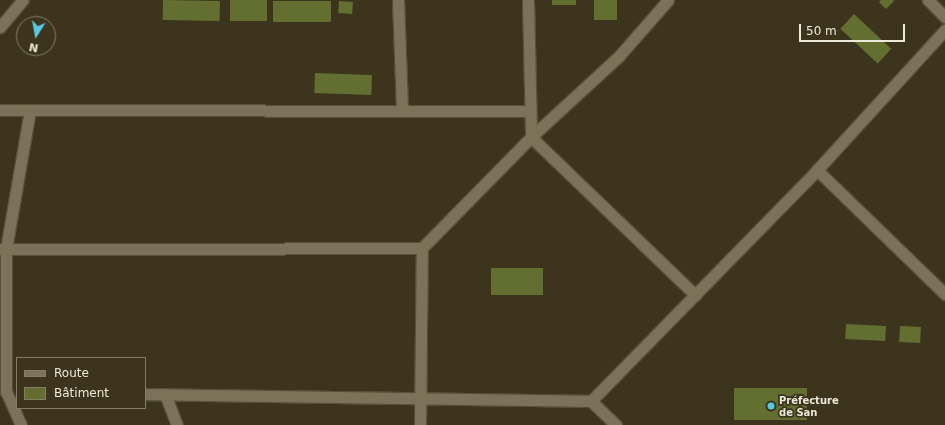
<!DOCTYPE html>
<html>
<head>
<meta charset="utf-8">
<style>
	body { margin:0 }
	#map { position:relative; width:945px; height:425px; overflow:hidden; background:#3c341c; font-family:"DejaVu Sans",sans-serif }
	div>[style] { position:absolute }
	.building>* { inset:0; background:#636e31; transform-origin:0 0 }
	.roads { filter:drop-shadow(1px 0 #57513c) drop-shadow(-1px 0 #57513c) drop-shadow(0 1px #57513c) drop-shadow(0 -1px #57513c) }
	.minor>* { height:11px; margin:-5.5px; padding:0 5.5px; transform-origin:5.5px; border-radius:5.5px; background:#7b7359 }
	.dots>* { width:11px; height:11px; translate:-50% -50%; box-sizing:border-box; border:2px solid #3c341c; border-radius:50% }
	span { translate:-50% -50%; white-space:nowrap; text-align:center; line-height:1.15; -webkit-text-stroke:3.5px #3c341c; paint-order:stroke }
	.poi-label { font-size:10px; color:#ece8da; font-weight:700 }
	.left { translate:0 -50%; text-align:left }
	.legend { position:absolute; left:16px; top:357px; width:130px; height:52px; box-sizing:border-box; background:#3c341c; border:1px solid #827c68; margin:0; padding:5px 7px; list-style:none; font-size:12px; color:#ece8da }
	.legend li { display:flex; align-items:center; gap:8px; height:20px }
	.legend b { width:20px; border:1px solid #827c68 }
	.north { position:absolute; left:16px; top:16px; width:40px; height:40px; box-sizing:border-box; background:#3c341c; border:1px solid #827c68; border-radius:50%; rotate:191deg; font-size:11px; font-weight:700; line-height:16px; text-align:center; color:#ece8da }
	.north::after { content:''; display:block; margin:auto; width:14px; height:18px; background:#57c9e2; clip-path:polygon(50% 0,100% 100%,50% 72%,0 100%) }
	.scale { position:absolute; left:799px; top:24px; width:106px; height:18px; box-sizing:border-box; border:2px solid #ece8da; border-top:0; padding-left:5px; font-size:12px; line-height:14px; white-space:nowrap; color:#ece8da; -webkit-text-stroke:3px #3c341c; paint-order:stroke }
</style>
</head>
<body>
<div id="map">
	<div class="building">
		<i style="left:163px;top:0;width:57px;height:20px;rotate:1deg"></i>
		<i style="left:230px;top:0;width:37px;height:21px"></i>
		<i style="left:552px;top:0;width:24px;height:5px"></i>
		<i style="left:594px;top:0;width:23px;height:20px"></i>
		<i style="clip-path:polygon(881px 0,893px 0,894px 1px,886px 9px,879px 2px)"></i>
		<i style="left:331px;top:1px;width:21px;height:58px;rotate:90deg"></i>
		<i style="left:339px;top:1px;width:14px;height:12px;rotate:4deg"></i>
		<i style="left:854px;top:14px;width:51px;height:20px;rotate:43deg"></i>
		<i style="left:315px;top:73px;width:57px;height:20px;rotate:2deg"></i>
		<i style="left:491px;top:268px;width:52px;height:27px"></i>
		<i style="left:846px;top:324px;width:40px;height:15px;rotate:3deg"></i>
		<i style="left:900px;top:326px;width:21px;height:16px;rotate:3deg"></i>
		<i style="left:807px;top:388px;width:32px;height:73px;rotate:90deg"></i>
	</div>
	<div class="roads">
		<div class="minor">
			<i style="left:398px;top:0;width:110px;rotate:87.9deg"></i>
			<i style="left:528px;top:0;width:137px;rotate:88.7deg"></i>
			<i style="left:531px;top:137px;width:228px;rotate:43.9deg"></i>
			<i style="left:928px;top:0;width:24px;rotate:45deg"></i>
			<i style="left:0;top:27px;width:35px;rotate:-50deg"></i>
			<i style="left:0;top:110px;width:530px;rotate:0.11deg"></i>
			<i style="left:817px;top:170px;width:178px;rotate:44.1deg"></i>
			<i style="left:0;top:249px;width:422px;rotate:-0.1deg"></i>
			<i style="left:145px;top:394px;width:446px;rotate:0.9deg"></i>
			<i style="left:591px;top:401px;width:35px;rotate:44deg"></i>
			<i style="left:165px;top:394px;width:33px;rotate:69deg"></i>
			<i style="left:591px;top:401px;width:323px;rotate:-45.6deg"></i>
			<i style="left:817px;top:170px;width:190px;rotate:-47.6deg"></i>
			<i style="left:21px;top:425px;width:36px;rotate:-114deg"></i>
			<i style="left:6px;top:392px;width:143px;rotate:-90deg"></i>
			<i style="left:6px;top:249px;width:141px;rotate:-80.2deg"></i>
			<i style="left:420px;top:425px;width:177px;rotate:-89.4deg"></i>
			<i style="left:422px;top:248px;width:156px;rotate:-45.5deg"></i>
			<i style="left:531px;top:137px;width:120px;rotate:-42.6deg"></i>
			<i style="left:619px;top:56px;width:74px;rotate:-48.8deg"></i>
		</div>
	</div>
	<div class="dots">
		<i style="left:771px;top:406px;background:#57c9e2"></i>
	</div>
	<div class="poi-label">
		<span class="left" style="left:779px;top:406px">Préfecture<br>de San</span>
	</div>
	<ul class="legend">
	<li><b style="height:5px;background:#7b7359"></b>Route</li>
	<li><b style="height:11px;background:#636e31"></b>Bâtiment</li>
	</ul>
	<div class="north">N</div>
	<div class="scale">50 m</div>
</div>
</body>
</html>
